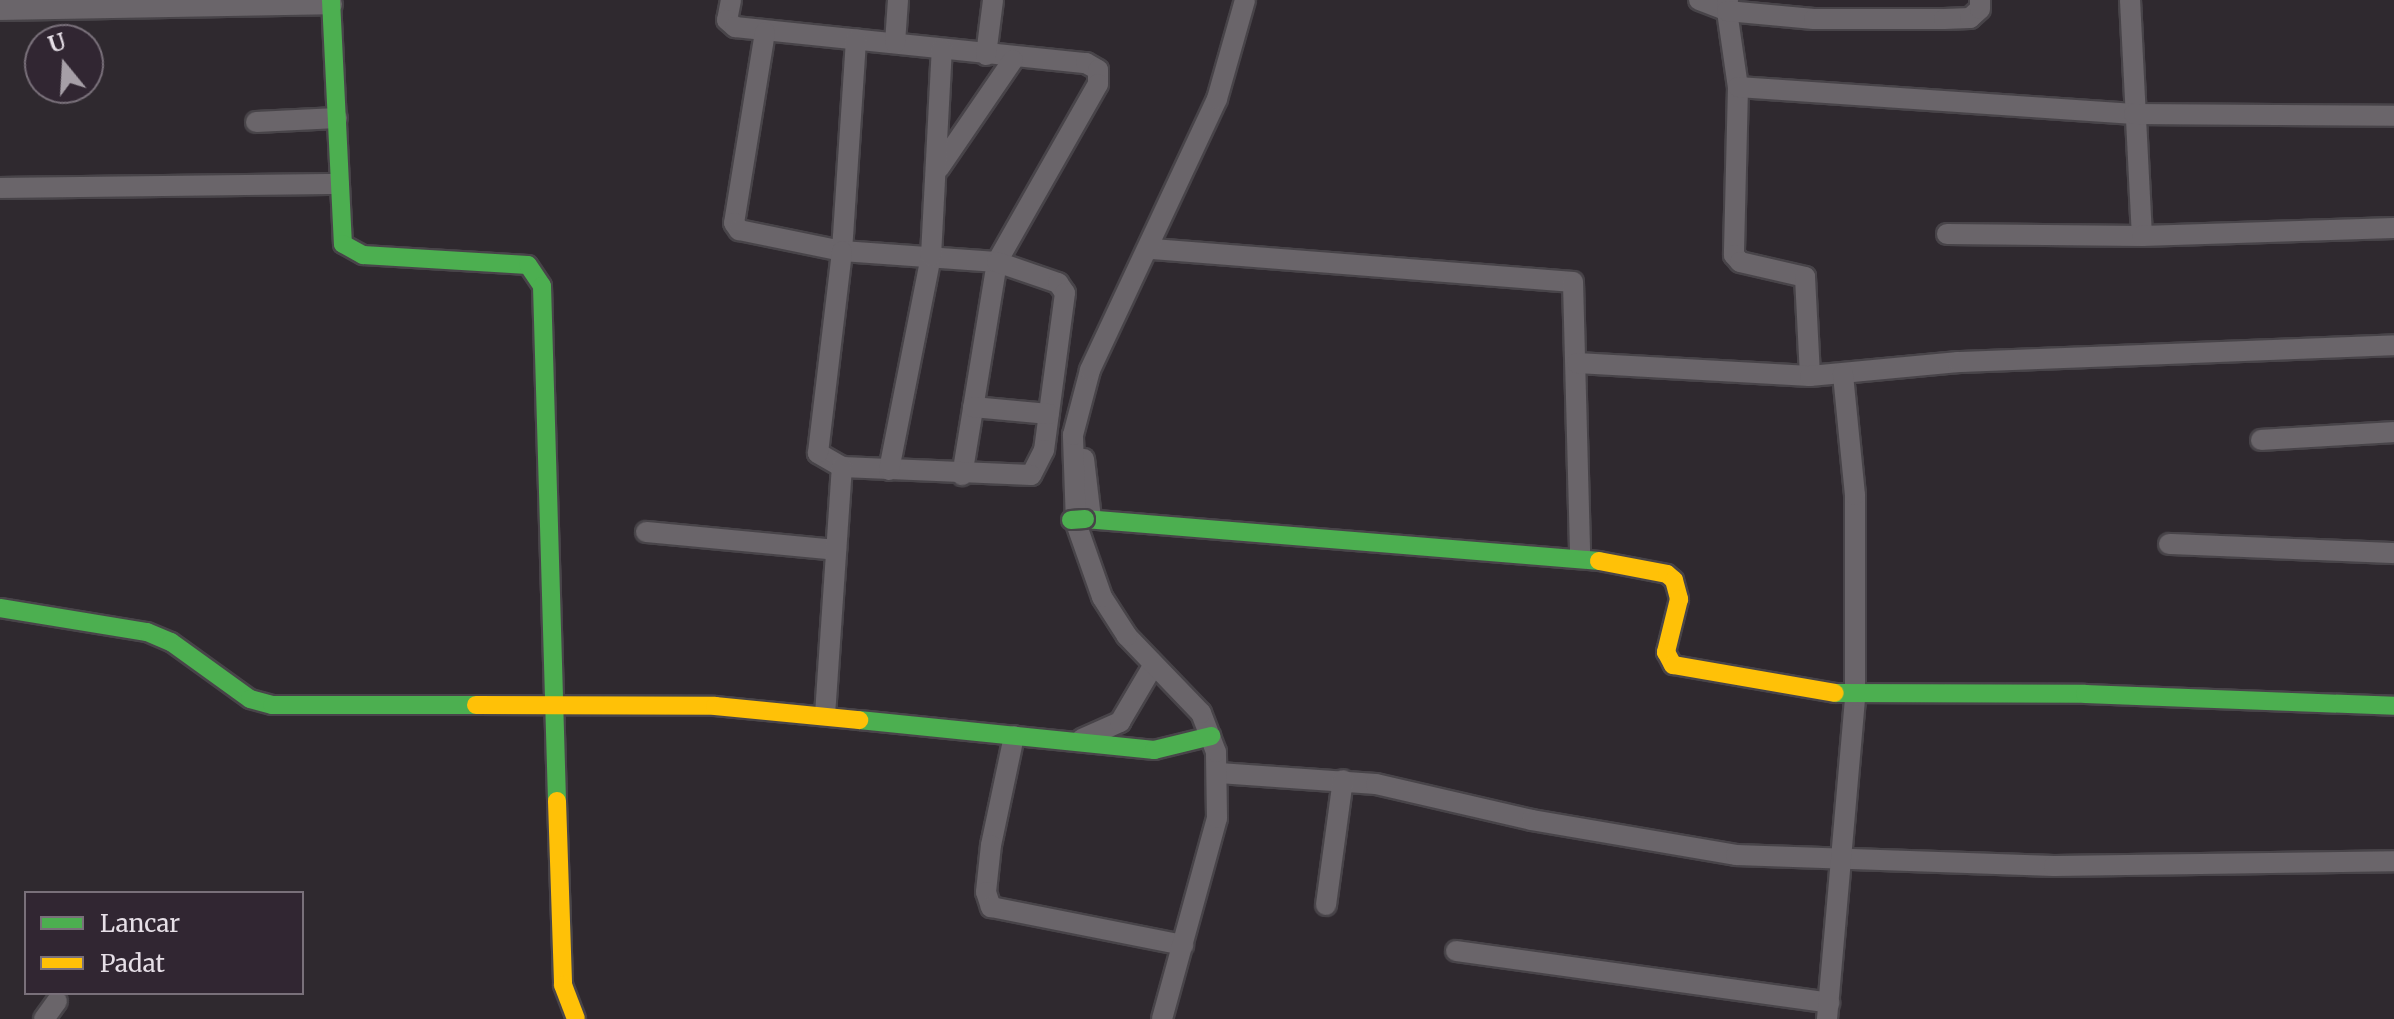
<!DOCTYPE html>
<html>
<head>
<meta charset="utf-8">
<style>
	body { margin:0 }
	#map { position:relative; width:2394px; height:1019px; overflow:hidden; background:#2f292f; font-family:Merriweather,serif }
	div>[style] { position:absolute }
	.roads { filter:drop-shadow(2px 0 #484449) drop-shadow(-2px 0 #484449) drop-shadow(0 2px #484449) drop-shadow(0 -2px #484449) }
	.street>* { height:20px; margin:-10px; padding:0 10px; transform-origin:10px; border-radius:10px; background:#6a656a }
	.fast>* { height:18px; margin:-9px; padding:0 9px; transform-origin:9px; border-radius:9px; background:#4caf50 }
	.slow>* { height:18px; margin:-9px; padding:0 9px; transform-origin:9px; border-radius:9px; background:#ffc107 }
	.bridges { filter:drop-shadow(2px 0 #484449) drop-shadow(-2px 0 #484449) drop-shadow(0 2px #484449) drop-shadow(0 -2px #484449) }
	.fast-bridge>* { height:18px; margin:-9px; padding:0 9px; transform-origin:9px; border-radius:9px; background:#4caf50 }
	span { translate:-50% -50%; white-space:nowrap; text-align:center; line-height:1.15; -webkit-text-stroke:8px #312632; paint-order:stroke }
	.legend { position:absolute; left:24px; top:891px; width:280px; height:104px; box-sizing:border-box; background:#312632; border:2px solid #79707a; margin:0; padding:10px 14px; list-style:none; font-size:24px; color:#e6dfe7 }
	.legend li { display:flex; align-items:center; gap:16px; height:40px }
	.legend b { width:40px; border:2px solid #79707a }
	.north { position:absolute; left:24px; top:24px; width:80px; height:80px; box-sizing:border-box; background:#312632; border:2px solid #79707a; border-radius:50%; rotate:342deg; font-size:22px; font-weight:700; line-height:32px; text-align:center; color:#e6dfe7 }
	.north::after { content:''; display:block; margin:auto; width:28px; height:36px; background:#a69fa7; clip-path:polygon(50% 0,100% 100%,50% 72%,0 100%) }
</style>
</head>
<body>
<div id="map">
	<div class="roads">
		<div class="street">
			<i style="left:731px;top:0;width:20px;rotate:101deg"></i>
			<i style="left:727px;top:20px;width:11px;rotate:41deg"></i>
			<i style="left:735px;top:27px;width:353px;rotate:5.9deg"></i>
			<i style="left:1086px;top:63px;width:14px;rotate:30deg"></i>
			<i style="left:1098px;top:70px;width:14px;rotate:90deg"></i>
			<i style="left:1098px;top:84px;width:205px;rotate:119.6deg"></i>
			<i style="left:997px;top:262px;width:216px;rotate:99.3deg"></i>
			<i style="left:1699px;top:0;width:30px;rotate:21deg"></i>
			<i style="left:1727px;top:11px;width:77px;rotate:81.8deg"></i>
			<i style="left:1738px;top:87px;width:168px;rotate:91.4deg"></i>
			<i style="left:1734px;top:255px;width:9px;rotate:49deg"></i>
			<i style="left:1740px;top:262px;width:67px;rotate:13deg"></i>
			<i style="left:1805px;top:277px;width:99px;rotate:87.1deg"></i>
			<i style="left:1728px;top:0;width:11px;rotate:95deg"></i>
			<i style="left:1727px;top:11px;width:87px;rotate:5.3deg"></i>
			<i style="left:1814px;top:19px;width:130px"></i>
			<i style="left:1944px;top:19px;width:26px;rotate:-2deg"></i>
			<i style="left:1970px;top:18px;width:13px;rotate:-42deg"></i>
			<i style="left:1980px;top:9px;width:9px;rotate:-90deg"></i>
			<i style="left:2130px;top:0;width:236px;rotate:87.1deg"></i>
			<i style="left:0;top:10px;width:332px;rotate:-1deg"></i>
			<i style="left:765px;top:32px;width:193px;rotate:99.2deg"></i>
			<i style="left:734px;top:223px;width:9px;rotate:54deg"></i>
			<i style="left:739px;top:230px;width:105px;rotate:11.5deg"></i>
			<i style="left:842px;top:251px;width:212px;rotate:-86.2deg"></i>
			<i style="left:895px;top:43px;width:43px;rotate:-86deg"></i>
			<i style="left:986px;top:55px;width:55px;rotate:-82.7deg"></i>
			<i style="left:1738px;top:87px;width:397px;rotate:3.9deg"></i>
			<i style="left:2134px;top:114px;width:260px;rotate:0.4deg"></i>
			<i style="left:256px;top:122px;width:81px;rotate:-2.8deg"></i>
			<i style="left:939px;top:168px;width:131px;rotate:-55.6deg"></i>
			<i style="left:0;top:188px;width:339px;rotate:-0.7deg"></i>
			<i style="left:1947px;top:234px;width:195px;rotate:0.6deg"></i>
			<i style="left:2142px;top:236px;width:252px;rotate:-1.8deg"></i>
			<i style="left:1153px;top:249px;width:421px;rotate:4.5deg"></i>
			<i style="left:1573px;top:282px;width:275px;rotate:88.5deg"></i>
			<i style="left:842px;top:251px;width:155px;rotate:4.1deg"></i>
			<i style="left:997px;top:262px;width:65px;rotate:19deg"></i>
			<i style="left:1058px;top:283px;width:12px;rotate:55deg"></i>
			<i style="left:1065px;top:293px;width:158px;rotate:97.6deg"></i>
			<i style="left:1044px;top:450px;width:28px;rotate:117deg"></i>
			<i style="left:1031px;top:475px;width:189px;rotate:-177.6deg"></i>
			<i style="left:842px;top:467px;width:28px;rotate:-150deg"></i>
			<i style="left:818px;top:453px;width:203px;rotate:-83.2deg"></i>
			<i style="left:1577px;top:363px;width:233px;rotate:3.2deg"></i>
			<i style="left:1810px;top:376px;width:149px;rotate:-5.4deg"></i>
			<i style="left:1958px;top:362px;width:436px;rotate:-2.2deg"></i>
			<i style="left:973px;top:407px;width:76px;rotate:5.3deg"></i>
			<i style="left:2261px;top:440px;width:133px;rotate:-3.4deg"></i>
			<i style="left:1084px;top:459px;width:60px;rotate:83.3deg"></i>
			<i style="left:889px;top:470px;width:218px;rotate:-78.9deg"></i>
			<i style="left:931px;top:256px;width:207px;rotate:-87deg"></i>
			<i style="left:646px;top:532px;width:191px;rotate:5.4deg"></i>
			<i style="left:2169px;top:544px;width:225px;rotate:2.3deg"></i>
			<i style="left:825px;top:715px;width:249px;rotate:-86.1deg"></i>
			<i style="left:1014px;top:736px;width:111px;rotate:101.9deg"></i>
			<i style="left:991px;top:845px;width:47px;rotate:96.1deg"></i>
			<i style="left:986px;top:892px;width:16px;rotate:72deg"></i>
			<i style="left:991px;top:907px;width:196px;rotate:11.2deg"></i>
			<i style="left:1082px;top:739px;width:42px;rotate:-24.1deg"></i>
			<i style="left:1120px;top:722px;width:65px;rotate:-59.5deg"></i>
			<i style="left:1219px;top:773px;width:157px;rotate:4deg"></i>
			<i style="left:1376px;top:784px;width:160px;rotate:13deg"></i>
			<i style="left:1532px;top:820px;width:207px;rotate:9.7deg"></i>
			<i style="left:1736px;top:855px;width:318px;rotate:2deg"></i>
			<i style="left:2054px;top:866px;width:340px;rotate:-0.8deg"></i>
			<i style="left:1326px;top:905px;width:126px;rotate:-82.3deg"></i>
			<i style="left:1456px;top:951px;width:377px;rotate:7.9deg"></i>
			<i style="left:44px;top:1019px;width:22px;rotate:-54deg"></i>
			<i style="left:1162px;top:1019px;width:208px;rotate:-74.7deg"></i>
			<i style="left:1217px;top:818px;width:66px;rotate:-90.9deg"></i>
			<i style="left:1216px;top:752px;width:42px;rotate:-111deg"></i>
			<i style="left:1201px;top:713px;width:107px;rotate:-133.9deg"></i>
			<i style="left:1127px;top:636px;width:46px;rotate:-122.7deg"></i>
			<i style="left:1102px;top:597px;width:78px;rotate:-109.4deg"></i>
			<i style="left:1076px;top:523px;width:88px;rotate:-92deg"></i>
			<i style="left:1073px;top:435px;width:67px;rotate:-75.3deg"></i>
			<i style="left:1090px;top:370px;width:299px;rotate:-64.9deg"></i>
			<i style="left:1217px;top:99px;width:103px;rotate:-74.2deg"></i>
			<i style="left:1827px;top:1019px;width:324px;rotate:-85deg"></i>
			<i style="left:1855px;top:696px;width:201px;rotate:-90deg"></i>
			<i style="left:1855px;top:495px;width:122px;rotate:-95.7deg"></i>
		</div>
		<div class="fast">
			<i style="left:331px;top:0;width:244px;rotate:87.2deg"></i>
			<i style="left:343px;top:244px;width:23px;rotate:29deg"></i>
			<i style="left:363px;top:255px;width:165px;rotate:3.5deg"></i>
			<i style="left:528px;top:265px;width:25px;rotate:56deg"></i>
			<i style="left:542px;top:286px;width:515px;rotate:88.33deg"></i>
			<i style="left:1085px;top:519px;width:516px;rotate:4.67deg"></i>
			<i style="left:0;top:608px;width:149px;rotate:9.3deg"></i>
			<i style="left:147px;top:632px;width:26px;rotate:23deg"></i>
			<i style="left:171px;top:642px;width:97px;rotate:35.8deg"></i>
			<i style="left:250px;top:699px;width:23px;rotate:15deg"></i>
			<i style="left:272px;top:705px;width:204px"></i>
			<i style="left:1835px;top:693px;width:250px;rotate:0.2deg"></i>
			<i style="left:2085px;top:694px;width:309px;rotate:2.2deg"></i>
			<i style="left:859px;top:720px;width:297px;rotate:5.8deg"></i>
			<i style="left:1154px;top:750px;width:59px;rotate:-13.8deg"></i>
		</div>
		<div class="slow">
			<i style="left:1599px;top:561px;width:69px;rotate:10.8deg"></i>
			<i style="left:1667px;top:574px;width:9px;rotate:41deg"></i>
			<i style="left:1674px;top:580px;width:20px;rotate:75deg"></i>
			<i style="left:1679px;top:599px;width:55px;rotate:103.8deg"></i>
			<i style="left:1666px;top:652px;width:15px;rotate:62deg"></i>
			<i style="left:1673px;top:665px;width:164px;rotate:9.8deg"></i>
			<i style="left:476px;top:705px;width:239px;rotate:0.2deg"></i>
			<i style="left:715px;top:706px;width:145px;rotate:5.6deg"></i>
			<i style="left:557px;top:801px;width:184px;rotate:88.1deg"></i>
			<i style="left:563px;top:985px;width:36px;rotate:69deg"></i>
		</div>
	</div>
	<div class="bridges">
		<div class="fast-bridge">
			<i style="left:1071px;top:520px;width:14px;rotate:-4deg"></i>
		</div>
	</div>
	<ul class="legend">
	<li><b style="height:10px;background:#4caf50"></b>Lancar</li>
	<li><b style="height:10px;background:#ffc107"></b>Padat</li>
	</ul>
	<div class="north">U</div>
</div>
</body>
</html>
